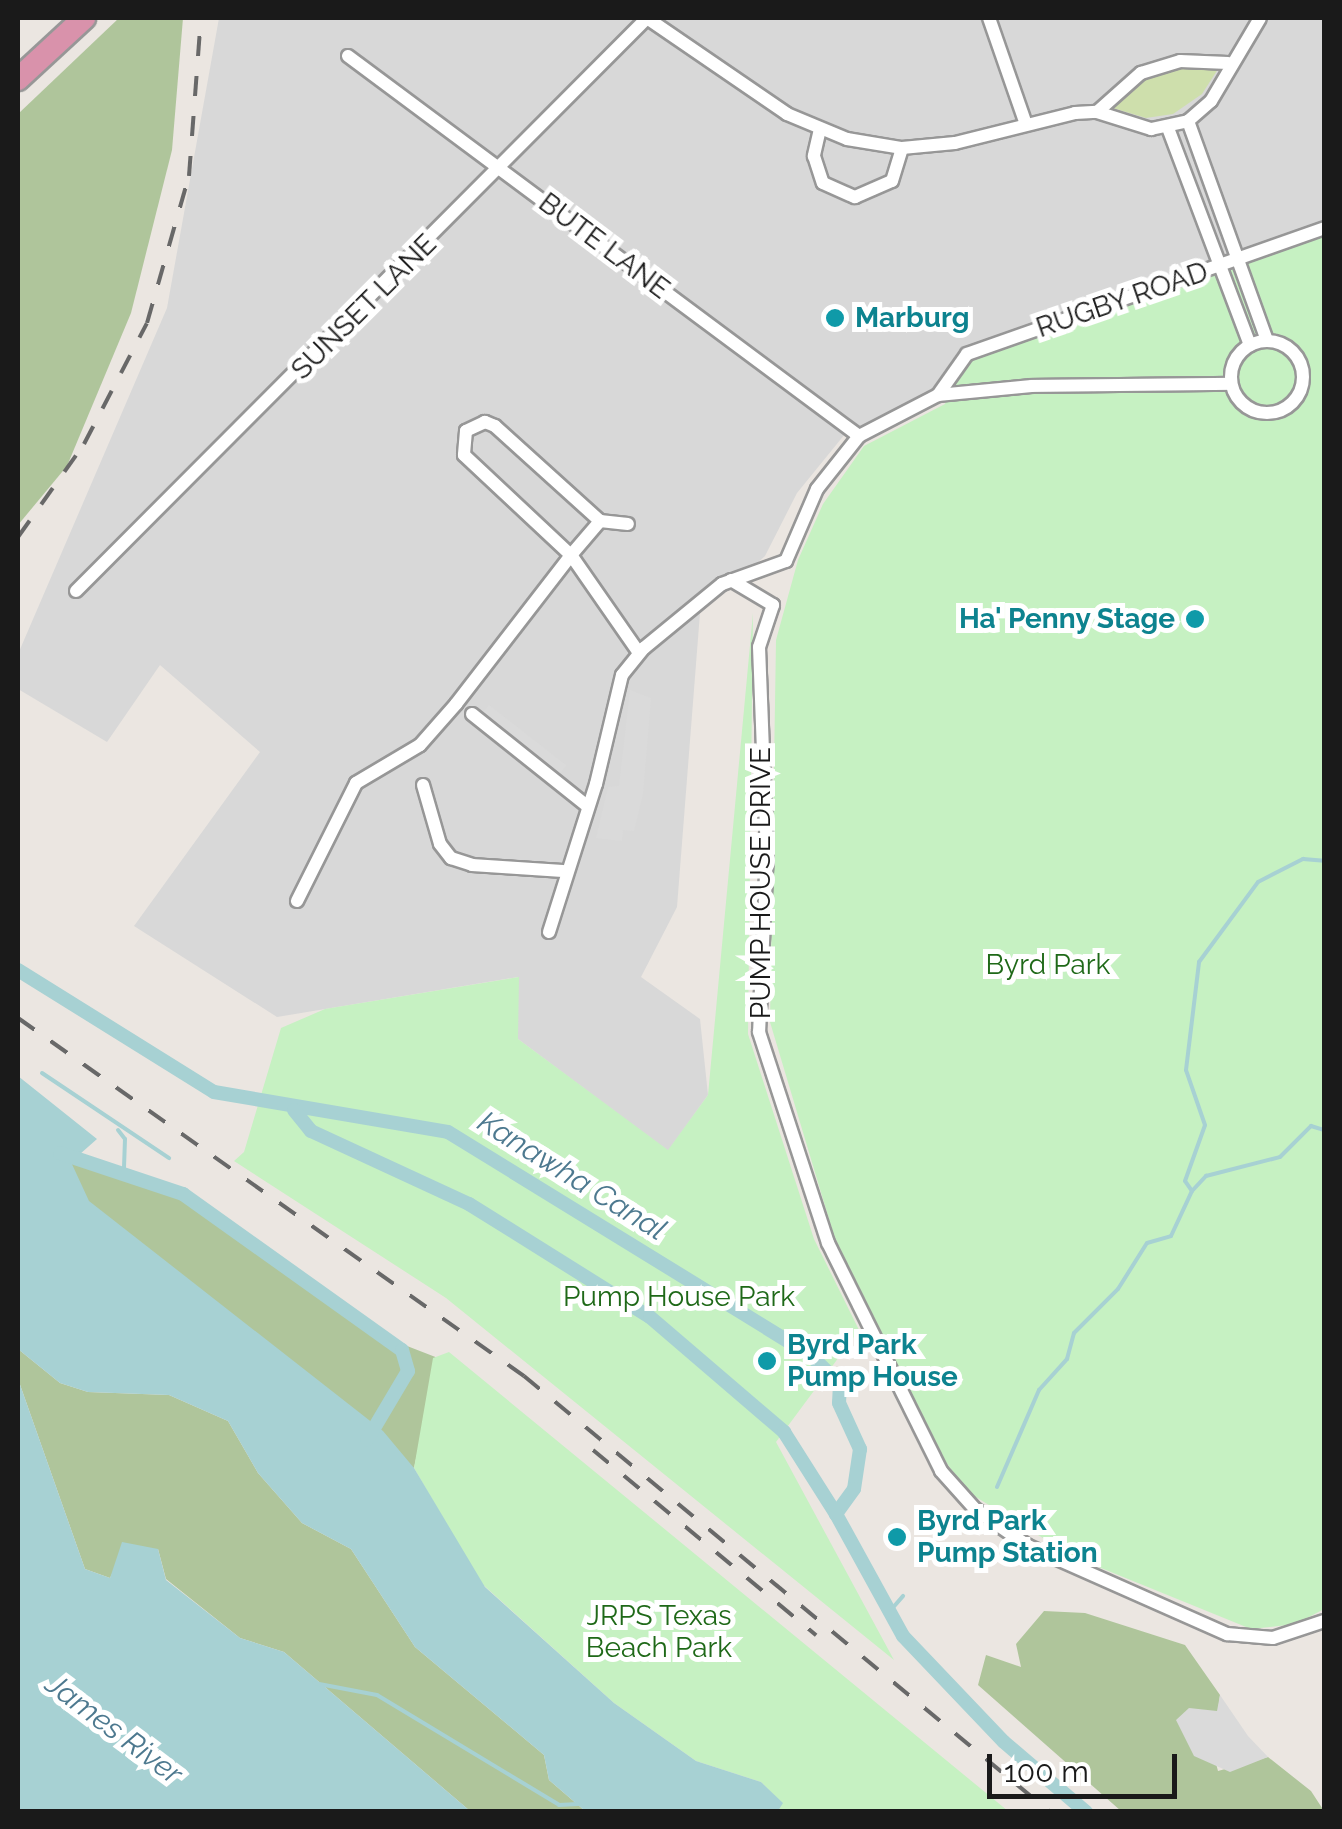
<!DOCTYPE html>
<html>
<head>
<meta charset="utf-8">
<style>
	body { margin:0 }
	#map { position:relative; width:1342px; height:1829px; overflow:hidden; background:#ebe6e1; font-family:Raleway,sans-serif }
	div>[style] { position:absolute }
	.residential>* { inset:0; background:#d8d8d8 }
	.grass>* { inset:0; background:#cedfac }
	.forest>* { inset:0; background:#afc59b }
	.park>* { inset:0; background:#c6f1c2 }
	.parking>* { inset:0; background:#dadada; transform-origin:0 0 }
	.water>* { inset:0; background:#a7d1d3 }
	.stream>* { height:4px; margin:-2px; padding:0 2px; transform-origin:2px; border-radius:2px; background:#a7d1d3 }
	.canal>* { height:14px; margin:-7px; padding:0 7px; transform-origin:7px; border-radius:7px; background:#a7d1d3 }
	.roads { filter:drop-shadow(2px 0 #979797) drop-shadow(-2px 0 #979797) drop-shadow(0 2px #979797) drop-shadow(0 -2px #979797) }
	.street>* { height:12px; margin:-6px; padding:0 6px; transform-origin:6px; border-radius:6px; background:#fff }
	.street>.ring { margin:-6px; padding:0; box-sizing:content-box; background:none; border:12px solid #fff; border-radius:50% }
	.highway>* { height:22px; margin:-11px; padding:0 11px; transform-origin:11px; border-radius:11px; background:#d992ab }
	.rail>* { height:4px; margin-top:-2px; transform-origin:0; background:repeating-linear-gradient(90deg,#686868 0 20px,transparent 0 40px) }
	.dots>* { width:28px; height:28px; translate:-50% -50%; box-sizing:border-box; border:5px solid #fff; border-radius:50% }
	span { translate:-50% -50%; white-space:nowrap; text-align:center; line-height:1.15; -webkit-text-stroke:10px #fff; paint-order:stroke }
	.street-label { font-size:28px; color:#1a1a1a }
	.culture-label { font-size:28px; color:#0d838f; font-weight:700 }
	.left { translate:0 -50%; text-align:left }
	.right { translate:-100% -50%; text-align:right }
	.park-label { font-size:28px; color:#1f6918 }
	.water-label { font-size:30px; color:#4d798f; font-style:italic }
	.frame { position:absolute; inset:0; border:20px solid #1a1a1a; pointer-events:none }
	.scale { position:absolute; left:987px; top:1754px; width:190px; height:45px; box-sizing:border-box; border:5px solid #1a1a1a; border-top:0; padding-left:12px; font-size:30px; line-height:35px; white-space:nowrap; color:#1a1a1a; -webkit-text-stroke:8px #fff; paint-order:stroke }
</style>
</head>
<body>
<div id="map">
	<div class="residential">
		<i style="clip-path:polygon(219px 18px,1324px 18px,1324px 235px,971px 360px,953px 380px,845px 434px,797px 493px,765px 556px,700px 613px,677px 907px,641px 977px,700px 1019px,708px 1095px,668px 1151px,518px 1039px,518px 977px,277px 1017px,134px 926px,260px 752px,160px 665px,107px 742px,18px 689px,18px 654px,167px 308px)"></i>
	</div>
	<div class="grass">
		<i style="clip-path:polygon(1220px 66px,1202px 94px,1173px 114px,1146px 118px,1106px 106px,1132px 82px,1169px 67px)"></i>
	</div>
	<div class="forest">
		<i style="clip-path:polygon(119px 18px,183px 18px,172px 150px,131px 313px,67px 466px,18px 525px,18px 114px)"></i>
		<i style="clip-path:polygon(47px 1148px,141px 1174px,188px 1196px,389px 1339px,438px 1358px,414px 1468px,378px 1450px,104px 1228px)"></i>
		<i style="clip-path:polygon(18px 1349px,60px 1383px,88px 1392px,169px 1395px,228px 1421px,258px 1473px,302px 1523px,351px 1549px,415px 1647px,544px 1755px,549px 1780px,585px 1811px,470px 1811px,284px 1652px,240px 1638px,166px 1579px,158px 1549px,118px 1562px,110px 1578px,85px 1569px,18px 1379px)"></i>
		<i style="clip-path:polygon(1044px 1611px,1085px 1613px,1185px 1645px,1220px 1695px,1218px 1711px,1203px 1715px,1218px 1771px,1268px 1757px,1311px 1791px,1324px 1811px,1121px 1811px,978px 1685px,986px 1655px,1021px 1667px,1016px 1644px)"></i>
	</div>
	<div class="park">
		<i style="clip-path:polygon(1324px 235px,1324px 1609px,1296px 1624px,1251px 1629px,1074px 1557px,966px 1491px,935px 1446px,834px 1236px,770px 1022px,776px 640px,798px 560px,823px 504px,864px 446px,945px 404px,953px 380px,970px 360px)"></i>
		<i style="clip-path:polygon(753px 613px,748px 1034px,814px 1239px,859px 1330px,776px 1442px,894px 1660px,446px 1298px,234px 1161px,244px 1152px,281px 1028px,325px 1009px,519px 977px,518px 1039px,668px 1150px,708px 1095px)"></i>
		<i style="clip-path:polygon(449px 1352px,1008px 1811px,778px 1811px,782px 1803px,761px 1782px,696px 1761px,614px 1703px,480px 1582px,414px 1468px,433px 1358px)"></i>
	</div>
	<div class="parking">
		<i style="clip-path:polygon(630px 690px,651px 698px,643px 794px,634px 831px,623px 830px,622px 841px,596px 838px,608px 787px,619px 786px)"></i>
		<i style="left:489px;top:705px;width:98px;height:12px;rotate:38deg"></i>
		<i style="clip-path:polygon(1220px 1695px,1248px 1736px,1268px 1757px,1230px 1772px,1194px 1756px,1176px 1720px,1189px 1708px,1217px 1711px)"></i>
	</div>
	<div class="water">
		<i style="clip-path:polygon(18px 1076px,97px 1139px,71px 1162px,89px 1201px,383px 1431px,414px 1468px,485px 1587px,614px 1703px,696px 1761px,761px 1782px,783px 1803px,778px 1811px,585px 1811px,549px 1780px,544px 1755px,415px 1647px,351px 1549px,302px 1523px,258px 1473px,228px 1421px,169px 1395px,88px 1392px,60px 1383px,18px 1349px)"></i>
		<i style="clip-path:polygon(18px 1379px,85px 1569px,110px 1578px,122px 1542px,158px 1549px,166px 1580px,240px 1638px,284px 1652px,470px 1811px,18px 1811px)"></i>
	</div>
	<div class="stream">
		<i style="left:42px;top:1073px;width:153px;rotate:33.8deg"></i>
		<i style="left:118px;top:1130px;width:11px;rotate:52deg"></i>
		<i style="left:125px;top:1139px;width:31px;rotate:92deg"></i>
		<i style="left:1192px;top:1191px;width:21px;rotate:-47deg"></i>
		<i style="left:1206px;top:1176px;width:76px;rotate:-14.4deg"></i>
		<i style="left:1280px;top:1157px;width:44px;rotate:-45deg"></i>
		<i style="left:1311px;top:1126px;width:14px;rotate:17deg"></i>
		<i style="left:997px;top:1487px;width:106px;rotate:-66.6deg"></i>
		<i style="left:1039px;top:1390px;width:42px;rotate:-47.9deg"></i>
		<i style="left:1067px;top:1359px;width:27px;rotate:-75deg"></i>
		<i style="left:1074px;top:1333px;width:62px;rotate:-45deg"></i>
		<i style="left:1118px;top:1289px;width:54px;rotate:-57.8deg"></i>
		<i style="left:1147px;top:1243px;width:25px;rotate:-16deg"></i>
		<i style="left:1171px;top:1236px;width:50px;rotate:-65deg"></i>
		<i style="left:1192px;top:1191px;width:12px;rotate:-125deg"></i>
		<i style="left:1185px;top:1181px;width:59px;rotate:-70.3deg"></i>
		<i style="left:1205px;top:1125px;width:58px;rotate:-109.1deg"></i>
		<i style="left:1186px;top:1070px;width:109px;rotate:-83.1deg"></i>
		<i style="left:1199px;top:962px;width:99px;rotate:-53.6deg"></i>
		<i style="left:1258px;top:882px;width:51px;rotate:-27.1deg"></i>
		<i style="left:1303px;top:859px;width:21px;rotate:5deg"></i>
		<i style="left:890px;top:1611px;width:20px;rotate:-49deg"></i>
		<i style="left:314px;top:1683px;width:64px;rotate:10.8deg"></i>
		<i style="left:377px;top:1695px;width:213px;rotate:31.1deg"></i>
		<i style="left:559px;top:1805px;width:19px;rotate:-3deg"></i>
	</div>
	<div class="canal">
		<i style="left:18px;top:970px;width:231px;rotate:31.9deg"></i>
		<i style="left:214px;top:1092px;width:237px;rotate:9.7deg"></i>
		<i style="left:448px;top:1132px;width:424px;rotate:31.6deg"></i>
		<i style="left:809px;top:1354px;width:43px;rotate:44.1deg"></i>
		<i style="left:840px;top:1384px;width:19px;rotate:93deg"></i>
		<i style="left:839px;top:1403px;width:51px;rotate:65.5deg"></i>
		<i style="left:860px;top:1449px;width:40px;rotate:98.5deg"></i>
		<i style="left:854px;top:1489px;width:31px;rotate:126deg"></i>
		<i style="left:836px;top:1514px;width:139px;rotate:61.2deg"></i>
		<i style="left:903px;top:1636px;width:146px;rotate:46.4deg"></i>
		<i style="left:1004px;top:1742px;width:108px;rotate:40.5deg"></i>
		<i style="left:294px;top:1110px;width:27px;rotate:51deg"></i>
		<i style="left:311px;top:1131px;width:174px;rotate:24.8deg"></i>
		<i style="left:469px;top:1204px;width:213px;rotate:32deg"></i>
		<i style="left:650px;top:1317px;width:177px;rotate:40.6deg"></i>
		<i style="left:784px;top:1432px;width:97px;rotate:57.6deg"></i>
		<i style="left:60px;top:1153px;width:130px;rotate:18.4deg"></i>
		<i style="left:183px;top:1194px;width:269px;rotate:35.5deg"></i>
		<i style="left:402px;top:1350px;width:22px;rotate:74deg"></i>
		<i style="left:408px;top:1371px;width:80px;rotate:120.7deg"></i>
	</div>
	<div class="roads">
		<div class="street">
			<i style="left:647px;top:18px;width:170px;rotate:34.4deg"></i>
			<i style="left:787px;top:114px;width:65px;rotate:22.6deg"></i>
			<i style="left:847px;top:139px;width:56px;rotate:9.3deg"></i>
			<i style="left:902px;top:148px;width:53px;rotate:-5.4deg"></i>
			<i style="left:955px;top:143px;width:124px;rotate:-14deg"></i>
			<i style="left:1075px;top:113px;width:22px;rotate:-3deg"></i>
			<i style="left:1097px;top:112px;width:57px;rotate:17.5deg"></i>
			<i style="left:1151px;top:129px;width:38px;rotate:-12deg"></i>
			<i style="left:1188px;top:121px;width:30px;rotate:-41deg"></i>
			<i style="left:1211px;top:101px;width:96px;rotate:-59.4deg"></i>
			<i style="left:989px;top:18px;width:112px;rotate:70.8deg"></i>
			<i style="left:348px;top:56px;width:637px;rotate:36.64deg"></i>
			<i style="left:1097px;top:112px;width:59px;rotate:-41.6deg"></i>
			<i style="left:1141px;top:73px;width:41px;rotate:-17.1deg"></i>
			<i style="left:1180px;top:61px;width:48px;rotate:2.4deg"></i>
			<i style="left:1188px;top:121px;width:233px;rotate:70.2deg"></i>
			<i style="left:1168px;top:128px;width:232px;rotate:69.3deg"></i>
			<i style="left:820px;top:129px;width:28px;rotate:103deg"></i>
			<i style="left:814px;top:156px;width:28px;rotate:72deg"></i>
			<i style="left:823px;top:183px;width:35px;rotate:24deg"></i>
			<i style="left:855px;top:197px;width:40px;rotate:-23.4deg"></i>
			<i style="left:892px;top:181px;width:34px;rotate:-73deg"></i>
			<i class="ring" style="left:1231px;top:341px;width:60px;height:60px"></i>
			<i style="left:938px;top:395px;width:50px;rotate:-54.7deg"></i>
			<i style="left:967px;top:354px;width:379px;rotate:-19.4deg"></i>
			<i style="left:600px;top:521px;width:28px;rotate:6deg"></i>
			<i style="left:731px;top:580px;width:49px;rotate:30.8deg"></i>
			<i style="left:773px;top:605px;width:44px;rotate:108.4deg"></i>
			<i style="left:759px;top:647px;width:204px;rotate:87.8deg"></i>
			<i style="left:767px;top:851px;width:181px;rotate:92.5deg"></i>
			<i style="left:759px;top:1032px;width:222px;rotate:71.9deg"></i>
			<i style="left:828px;top:1243px;width:254px;rotate:63.6deg"></i>
			<i style="left:941px;top:1471px;width:51px;rotate:48.2deg"></i>
			<i style="left:975px;top:1509px;width:65px;rotate:34.9deg"></i>
			<i style="left:1028px;top:1546px;width:218px;rotate:23.9deg"></i>
			<i style="left:1227px;top:1634px;width:46px;rotate:5deg"></i>
			<i style="left:1273px;top:1638px;width:54px;rotate:-18.4deg"></i>
			<i style="left:76px;top:591px;width:809px;rotate:-45.1deg"></i>
			<i style="left:472px;top:714px;width:146px;rotate:38.6deg"></i>
			<i style="left:423px;top:785px;width:61px;rotate:73.9deg"></i>
			<i style="left:440px;top:844px;width:18px;rotate:52deg"></i>
			<i style="left:451px;top:858px;width:22px;rotate:18deg"></i>
			<i style="left:472px;top:865px;width:91px;rotate:3.8deg"></i>
			<i style="left:297px;top:901px;width:132px;rotate:-63.4deg"></i>
			<i style="left:356px;top:783px;width:74px;rotate:-30.7deg"></i>
			<i style="left:420px;top:745px;width:55px;rotate:-48.7deg"></i>
			<i style="left:456px;top:704px;width:188px;rotate:-52.3deg"></i>
			<i style="left:571px;top:555px;width:45px;rotate:-49.5deg"></i>
			<i style="left:600px;top:521px;width:142px;rotate:-137.9deg"></i>
			<i style="left:495px;top:426px;width:11px;rotate:-158deg"></i>
			<i style="left:485px;top:422px;width:21px;rotate:155deg"></i>
			<i style="left:466px;top:431px;width:24px;rotate:95deg"></i>
			<i style="left:464px;top:455px;width:146px;rotate:43.1deg"></i>
			<i style="left:571px;top:555px;width:119px;rotate:55.2deg"></i>
			<i style="left:549px;top:932px;width:155px;rotate:-72.4deg"></i>
			<i style="left:596px;top:784px;width:112px;rotate:-76.6deg"></i>
			<i style="left:622px;top:675px;width:35px;rotate:-51deg"></i>
			<i style="left:644px;top:648px;width:101px;rotate:-39.4deg"></i>
			<i style="left:722px;top:584px;width:68px;rotate:-19.8deg"></i>
			<i style="left:786px;top:561px;width:78px;rotate:-66.7deg"></i>
			<i style="left:817px;top:489px;width:68px;rotate:-51.6deg"></i>
			<i style="left:859px;top:436px;width:89px;rotate:-27.4deg"></i>
			<i style="left:938px;top:395px;width:94px;rotate:-5.5deg"></i>
			<i style="left:1032px;top:386px;width:199px;rotate:-0.6deg"></i>
		</div>
		<div class="highway">
			<i style="left:18px;top:79px;width:90px;rotate:-42.7deg"></i>
		</div>
	</div>
	<div class="rail">
		<i style="left:18px;top:537px;width:114px;rotate:-54.6deg"></i>
		<i style="left:84px;top:444px;width:136px;rotate:-62.5deg"></i>
		<i style="left:147px;top:323px;width:153px;rotate:-74.1deg"></i>
		<i style="left:189px;top:176px;width:158px;rotate:-85.7deg"></i>
		<i style="left:18px;top:1018px;width:620px;rotate:35.28deg"></i>
		<i style="left:524px;top:1376px;width:683px;rotate:39.66deg"></i>
		<i style="left:593px;top:1450px;width:290px;rotate:39.7deg"></i>
	</div>
	<div class="dots">
		<i style="left:835px;top:318px;background:#0f9aa8"></i>
		<i style="left:1195px;top:619px;background:#0f9aa8"></i>
		<i style="left:767px;top:1361px;background:#0f9aa8"></i>
		<i style="left:897px;top:1537px;background:#0f9aa8"></i>
	</div>
	<div class="street-label">
		<span style="left:604px;top:246px;rotate:37deg">BUTE LANE</span>
		<span style="left:1122px;top:300px;rotate:-19deg">RUGBY ROAD</span>
		<span style="left:364px;top:307px;rotate:-45deg">SUNSET LANE</span>
		<span style="left:761px;top:883px;rotate:-90deg">PUMP HOUSE DRIVE</span>
	</div>
	<div class="culture-label">
		<span class="left" style="left:855px;top:318px">Marburg</span>
		<span class="right" style="left:1175px;top:619px">Ha' Penny Stage</span>
		<span class="left" style="left:787px;top:1361px">Byrd Park<br>Pump House</span>
		<span class="left" style="left:917px;top:1537px">Byrd Park<br>Pump Station</span>
	</div>
	<div class="park-label">
		<span style="left:1048px;top:965px">Byrd Park</span>
		<span style="left:679px;top:1297px">Pump House Park</span>
		<span style="left:659px;top:1632px">JRPS Texas<br>Beach Park</span>
	</div>
	<div class="water-label">
		<span style="left:572px;top:1176px;rotate:32deg">Kanawha Canal</span>
		<span style="left:114px;top:1729px;rotate:37deg">James River</span>
	</div>
	<div class="frame"></div>
	<div class="scale">100 m</div>
</div>
</body>
</html>
